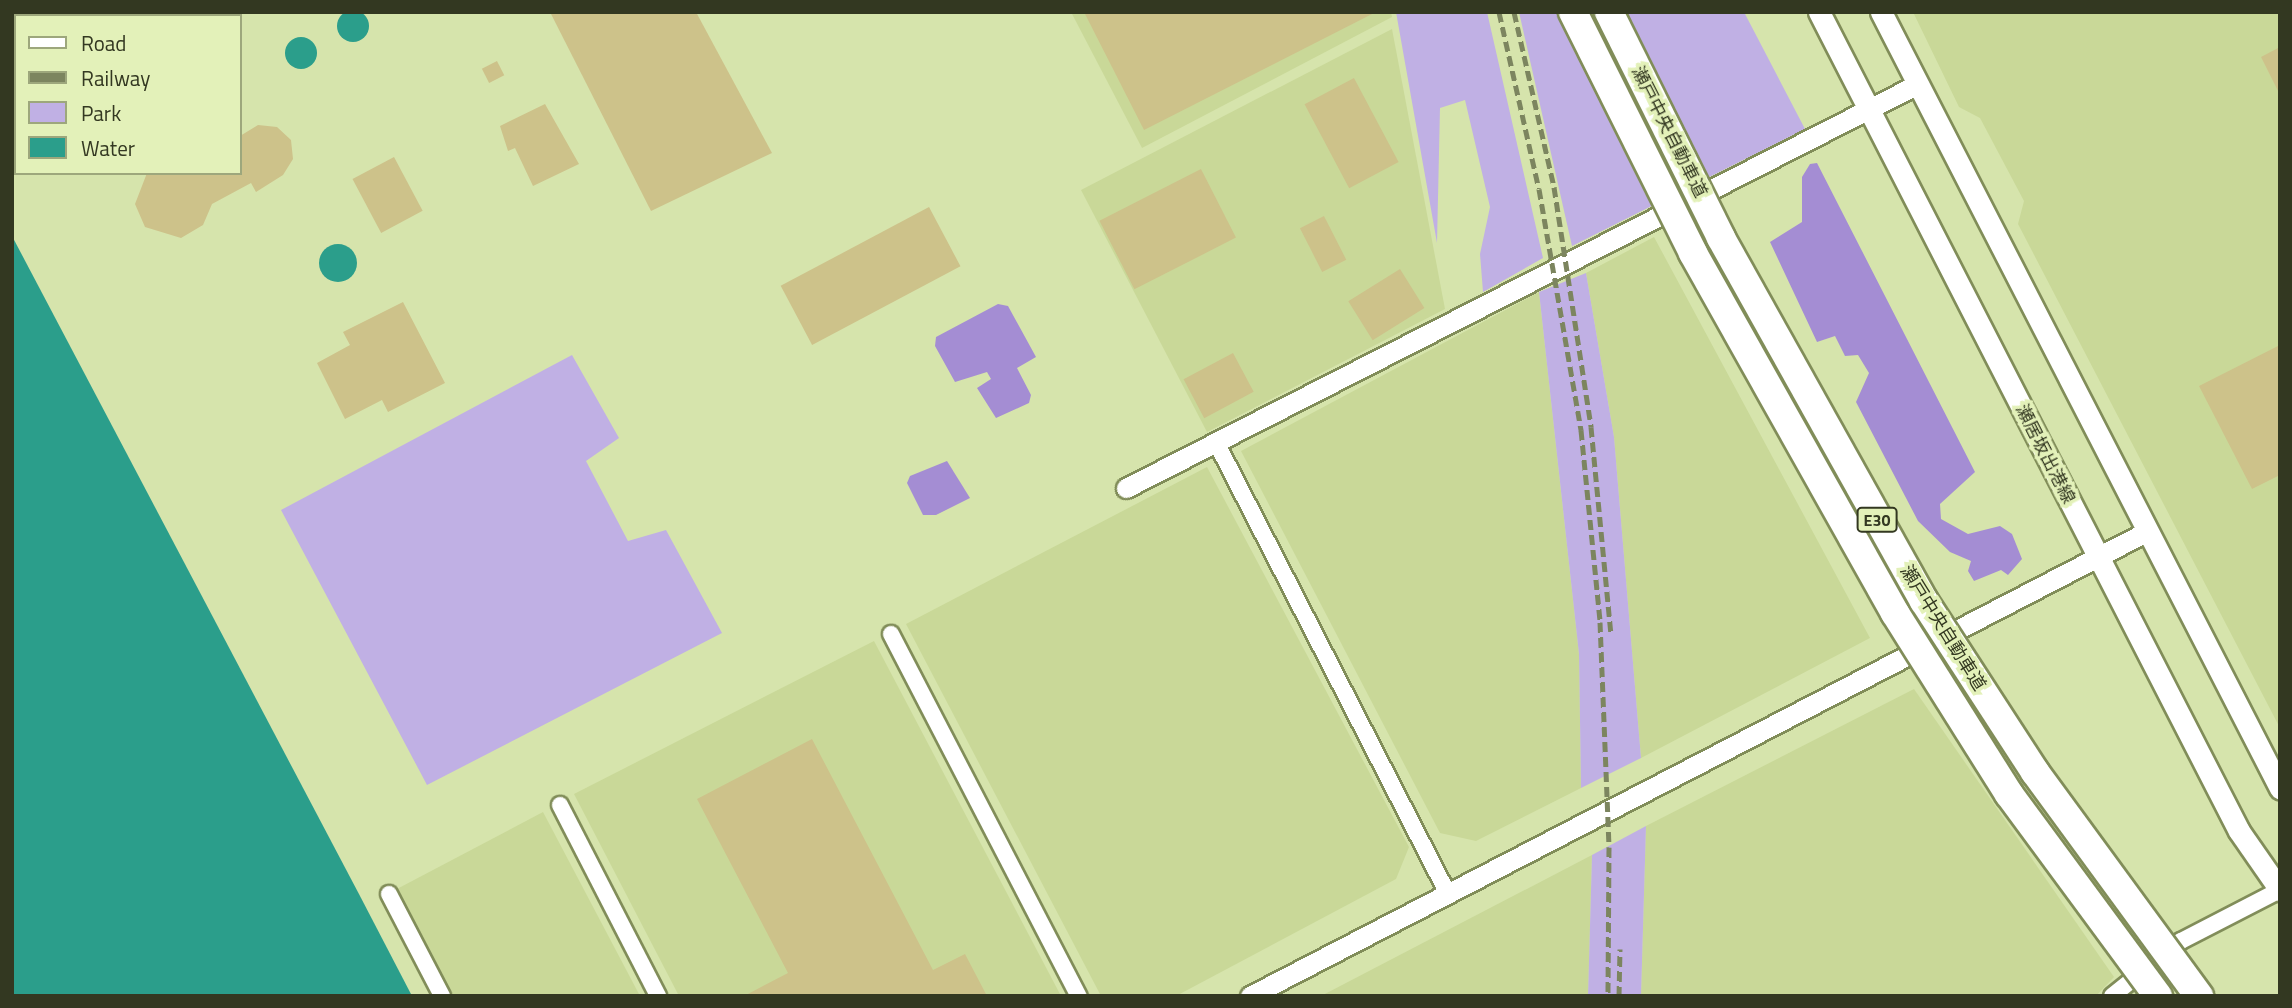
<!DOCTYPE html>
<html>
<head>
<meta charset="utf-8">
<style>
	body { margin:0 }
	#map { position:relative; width:2292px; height:1008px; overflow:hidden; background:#d6e4ac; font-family:"Titillium Web","Noto Sans JP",sans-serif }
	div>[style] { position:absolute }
	.built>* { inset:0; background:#c9d898 }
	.green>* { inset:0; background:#c0b0e4 }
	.forest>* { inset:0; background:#a48dd3 }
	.water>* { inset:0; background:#2b9e8b }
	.round { border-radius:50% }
	.building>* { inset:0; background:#cdc28a; transform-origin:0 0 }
	.roads { filter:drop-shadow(2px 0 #818d59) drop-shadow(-2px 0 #818d59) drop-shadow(0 2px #818d59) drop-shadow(0 -2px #818d59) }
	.minor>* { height:16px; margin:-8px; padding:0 8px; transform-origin:8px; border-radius:8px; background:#fff }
	.tertiary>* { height:19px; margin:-9.5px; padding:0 9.5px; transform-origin:9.5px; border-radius:9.5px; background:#fff }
	.secondary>* { height:21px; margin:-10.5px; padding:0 10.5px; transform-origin:10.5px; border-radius:10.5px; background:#fff }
	.rail>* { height:5px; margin-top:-2.5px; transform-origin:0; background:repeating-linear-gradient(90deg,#7c855f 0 10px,transparent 0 15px) }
	.bridges { filter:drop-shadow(2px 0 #818d59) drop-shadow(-2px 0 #818d59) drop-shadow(0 2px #818d59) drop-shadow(0 -2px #818d59) }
	.motorway-bridge>* { height:28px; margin:-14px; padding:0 14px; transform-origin:14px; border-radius:14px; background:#fff }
	span { translate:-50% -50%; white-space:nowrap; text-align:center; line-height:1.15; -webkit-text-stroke:7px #e3f1b9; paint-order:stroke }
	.shield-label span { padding:2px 5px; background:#e3f1b9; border:2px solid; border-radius:5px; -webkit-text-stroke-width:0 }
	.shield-label { font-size:16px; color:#333821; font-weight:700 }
	.street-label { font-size:18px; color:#333821 }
	.frame { position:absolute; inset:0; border:14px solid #333821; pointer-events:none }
	.legend { position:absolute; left:14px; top:14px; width:228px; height:161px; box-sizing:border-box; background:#e3f1b9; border:2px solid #9da77c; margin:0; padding:9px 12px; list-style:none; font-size:21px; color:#333821 }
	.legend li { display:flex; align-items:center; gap:14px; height:35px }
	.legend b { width:35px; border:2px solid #9da77c }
</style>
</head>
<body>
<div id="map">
	<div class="built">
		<i style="clip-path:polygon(1071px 12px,1391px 12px,1392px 17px,1142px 148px)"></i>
		<i style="clip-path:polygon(1913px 12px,2280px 12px,2280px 728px,2018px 224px,2024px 201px,1980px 118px,1959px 107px)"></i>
		<i style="clip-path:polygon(1392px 29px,1445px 309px,1207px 432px,1081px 190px)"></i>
		<i style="clip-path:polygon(1654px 237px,1870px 638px,1641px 758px,1614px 437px,1586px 273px)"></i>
		<i style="clip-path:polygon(1539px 292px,1579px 654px,1581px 788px,1476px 841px,1440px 833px,1241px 451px)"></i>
		<i style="clip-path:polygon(1207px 467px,1409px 847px,1396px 879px,1176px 996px,1101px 996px,906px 624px)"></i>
		<i style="clip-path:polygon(874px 641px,1061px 996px,679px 996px,574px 794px)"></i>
		<i style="clip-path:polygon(1914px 689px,2114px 977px,2096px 996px,1641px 996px,1646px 826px)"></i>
		<i style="clip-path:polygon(543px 812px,640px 996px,451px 996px,395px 890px)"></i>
		<i style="clip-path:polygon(1592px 855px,1588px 996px,1321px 996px)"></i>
	</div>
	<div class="green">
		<i style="clip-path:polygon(1396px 12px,1487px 12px,1543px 258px,1483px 292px,1480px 254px,1490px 207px,1465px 100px,1440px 108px,1437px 243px)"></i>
		<i style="clip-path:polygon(1519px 12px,1744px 12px,1805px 129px,1572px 246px)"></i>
		<i style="clip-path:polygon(1586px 273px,1614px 437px,1641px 758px,1581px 788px,1579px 654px,1539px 292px)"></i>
		<i style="clip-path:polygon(572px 355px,619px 438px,586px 461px,628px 541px,666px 530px,722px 633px,427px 785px,281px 510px)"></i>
		<i style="clip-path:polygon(1646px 826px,1641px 996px,1588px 996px,1592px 855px)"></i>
	</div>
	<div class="forest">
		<i style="clip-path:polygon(1817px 163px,1975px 472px,1940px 504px,1941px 519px,1968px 534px,2000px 526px,2012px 534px,2022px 559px,2008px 575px,2001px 570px,1974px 581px,1968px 571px,1971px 561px,1950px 552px,1918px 521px,1856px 402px,1869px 373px,1858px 355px,1845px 356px,1835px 336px,1817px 342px,1770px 242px,1802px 222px,1802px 177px,1810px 164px)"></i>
		<i style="clip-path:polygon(998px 304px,1008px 306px,1036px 357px,1017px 368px,1031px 395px,1029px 403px,996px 418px,977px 388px,991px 379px,987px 372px,955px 382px,935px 346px,936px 337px)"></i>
		<i style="clip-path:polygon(947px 461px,970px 498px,936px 515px,923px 515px,907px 483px,910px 476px)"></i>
	</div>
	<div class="water">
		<i class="round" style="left:337px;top:10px;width:32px;height:32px"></i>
		<i class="round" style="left:285px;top:37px;width:32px;height:32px"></i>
		<i style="clip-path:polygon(12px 236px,360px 896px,412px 996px,12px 996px)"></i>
		<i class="round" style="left:319px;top:244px;width:38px;height:38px"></i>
	</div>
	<div class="building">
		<i style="clip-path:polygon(550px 12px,696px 12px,772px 153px,651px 211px)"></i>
		<i style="clip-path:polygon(1084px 12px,1376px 12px,1144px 130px)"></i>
		<i style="clip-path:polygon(2280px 47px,2280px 95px,2261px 57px)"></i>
		<i style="left:497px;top:61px;width:16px;height:17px;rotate:63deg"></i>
		<i style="left:1354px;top:78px;width:95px;height:56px;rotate:62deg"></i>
		<i style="clip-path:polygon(545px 104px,579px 164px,533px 186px,515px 148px,508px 151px,500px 126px)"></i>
		<i style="clip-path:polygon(258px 125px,277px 127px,291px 140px,293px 159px,283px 175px,256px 192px,251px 183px,212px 204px,203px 225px,181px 238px,145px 227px,135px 204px,147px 173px,240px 173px,240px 136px)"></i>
		<i style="left:394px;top:157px;width:61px;height:47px;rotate:62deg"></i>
		<i style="left:1201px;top:169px;width:77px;height:114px;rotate:63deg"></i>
		<i style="left:929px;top:207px;width:67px;height:168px;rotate:62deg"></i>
		<i style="left:1324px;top:216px;width:49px;height:27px;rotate:63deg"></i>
		<i style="left:1400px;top:269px;width:46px;height:61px;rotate:58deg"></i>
		<i style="clip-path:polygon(403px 302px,445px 383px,388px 412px,382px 400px,345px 419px,317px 363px,350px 345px,343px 332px)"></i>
		<i style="clip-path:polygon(2280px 345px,2280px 475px,2252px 489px,2199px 386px)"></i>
		<i style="left:1233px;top:353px;width:44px;height:56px;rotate:62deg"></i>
		<i style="clip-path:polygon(812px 739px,933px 970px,965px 954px,987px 996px,744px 996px,788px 973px,697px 799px)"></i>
	</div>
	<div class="roads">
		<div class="minor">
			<i style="left:1216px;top:442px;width:508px;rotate:62.83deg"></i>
			<i style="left:891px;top:634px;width:408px;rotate:62.6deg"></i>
			<i style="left:560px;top:805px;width:215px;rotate:62.8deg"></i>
			<i style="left:389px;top:894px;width:115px;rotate:62.5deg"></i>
			<i style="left:2112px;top:996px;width:88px;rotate:-38.6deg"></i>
			<i style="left:2181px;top:941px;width:111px;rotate:-27.3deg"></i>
		</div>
		<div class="tertiary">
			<i style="left:1126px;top:488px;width:889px;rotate:-27.03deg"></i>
			<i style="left:1250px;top:996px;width:1011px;rotate:-27.38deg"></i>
		</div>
		<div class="secondary">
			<i style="left:1819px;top:12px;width:920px;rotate:62.85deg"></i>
			<i style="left:2239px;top:831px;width:72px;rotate:55.2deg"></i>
			<i style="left:1881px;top:12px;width:873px;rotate:62.79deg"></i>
		</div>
	</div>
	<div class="rail">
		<i style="left:1499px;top:12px;width:181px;rotate:77.3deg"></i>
		<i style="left:1539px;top:189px;width:245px;rotate:80.1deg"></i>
		<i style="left:1581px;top:430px;width:193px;rotate:84.3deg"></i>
		<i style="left:1600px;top:622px;width:225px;rotate:87.7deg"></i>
		<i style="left:1609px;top:847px;width:149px;rotate:90.4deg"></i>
		<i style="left:1514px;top:12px;width:180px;rotate:77.1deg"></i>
		<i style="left:1554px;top:187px;width:243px;rotate:81.2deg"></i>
		<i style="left:1591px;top:427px;width:208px;rotate:84.5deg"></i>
		<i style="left:1619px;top:996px;width:47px;rotate:-88.8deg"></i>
	</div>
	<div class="bridges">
		<div class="motorway-bridge">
			<i style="left:1573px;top:12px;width:269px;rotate:63.5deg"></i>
			<i style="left:1693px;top:253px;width:413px;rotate:60.7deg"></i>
			<i style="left:1895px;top:613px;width:214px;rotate:57.8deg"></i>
			<i style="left:2009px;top:794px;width:251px;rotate:53.6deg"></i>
			<i style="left:1609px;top:12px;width:252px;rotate:63.6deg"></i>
			<i style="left:1721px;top:238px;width:416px;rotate:60.8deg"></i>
			<i style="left:1924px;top:601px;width:204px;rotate:57deg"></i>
			<i style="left:2035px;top:772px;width:278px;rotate:53.8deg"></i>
		</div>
	</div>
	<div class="shield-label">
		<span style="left:1877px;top:520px">E30</span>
	</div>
	<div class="street-label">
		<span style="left:1669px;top:132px;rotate:63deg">瀬戸中央自動車道</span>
		<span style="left:2045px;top:454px;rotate:63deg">瀬居坂出港線</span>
		<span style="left:1943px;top:628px;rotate:58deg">瀬戸中央自動車道</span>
	</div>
	<div class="frame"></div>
	<ul class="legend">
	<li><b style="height:9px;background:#fff"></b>Road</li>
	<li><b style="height:9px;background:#7c855f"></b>Railway</li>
	<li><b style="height:19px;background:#c0b0e4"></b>Park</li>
	<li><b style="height:19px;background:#2b9e8b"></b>Water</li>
	</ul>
</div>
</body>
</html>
